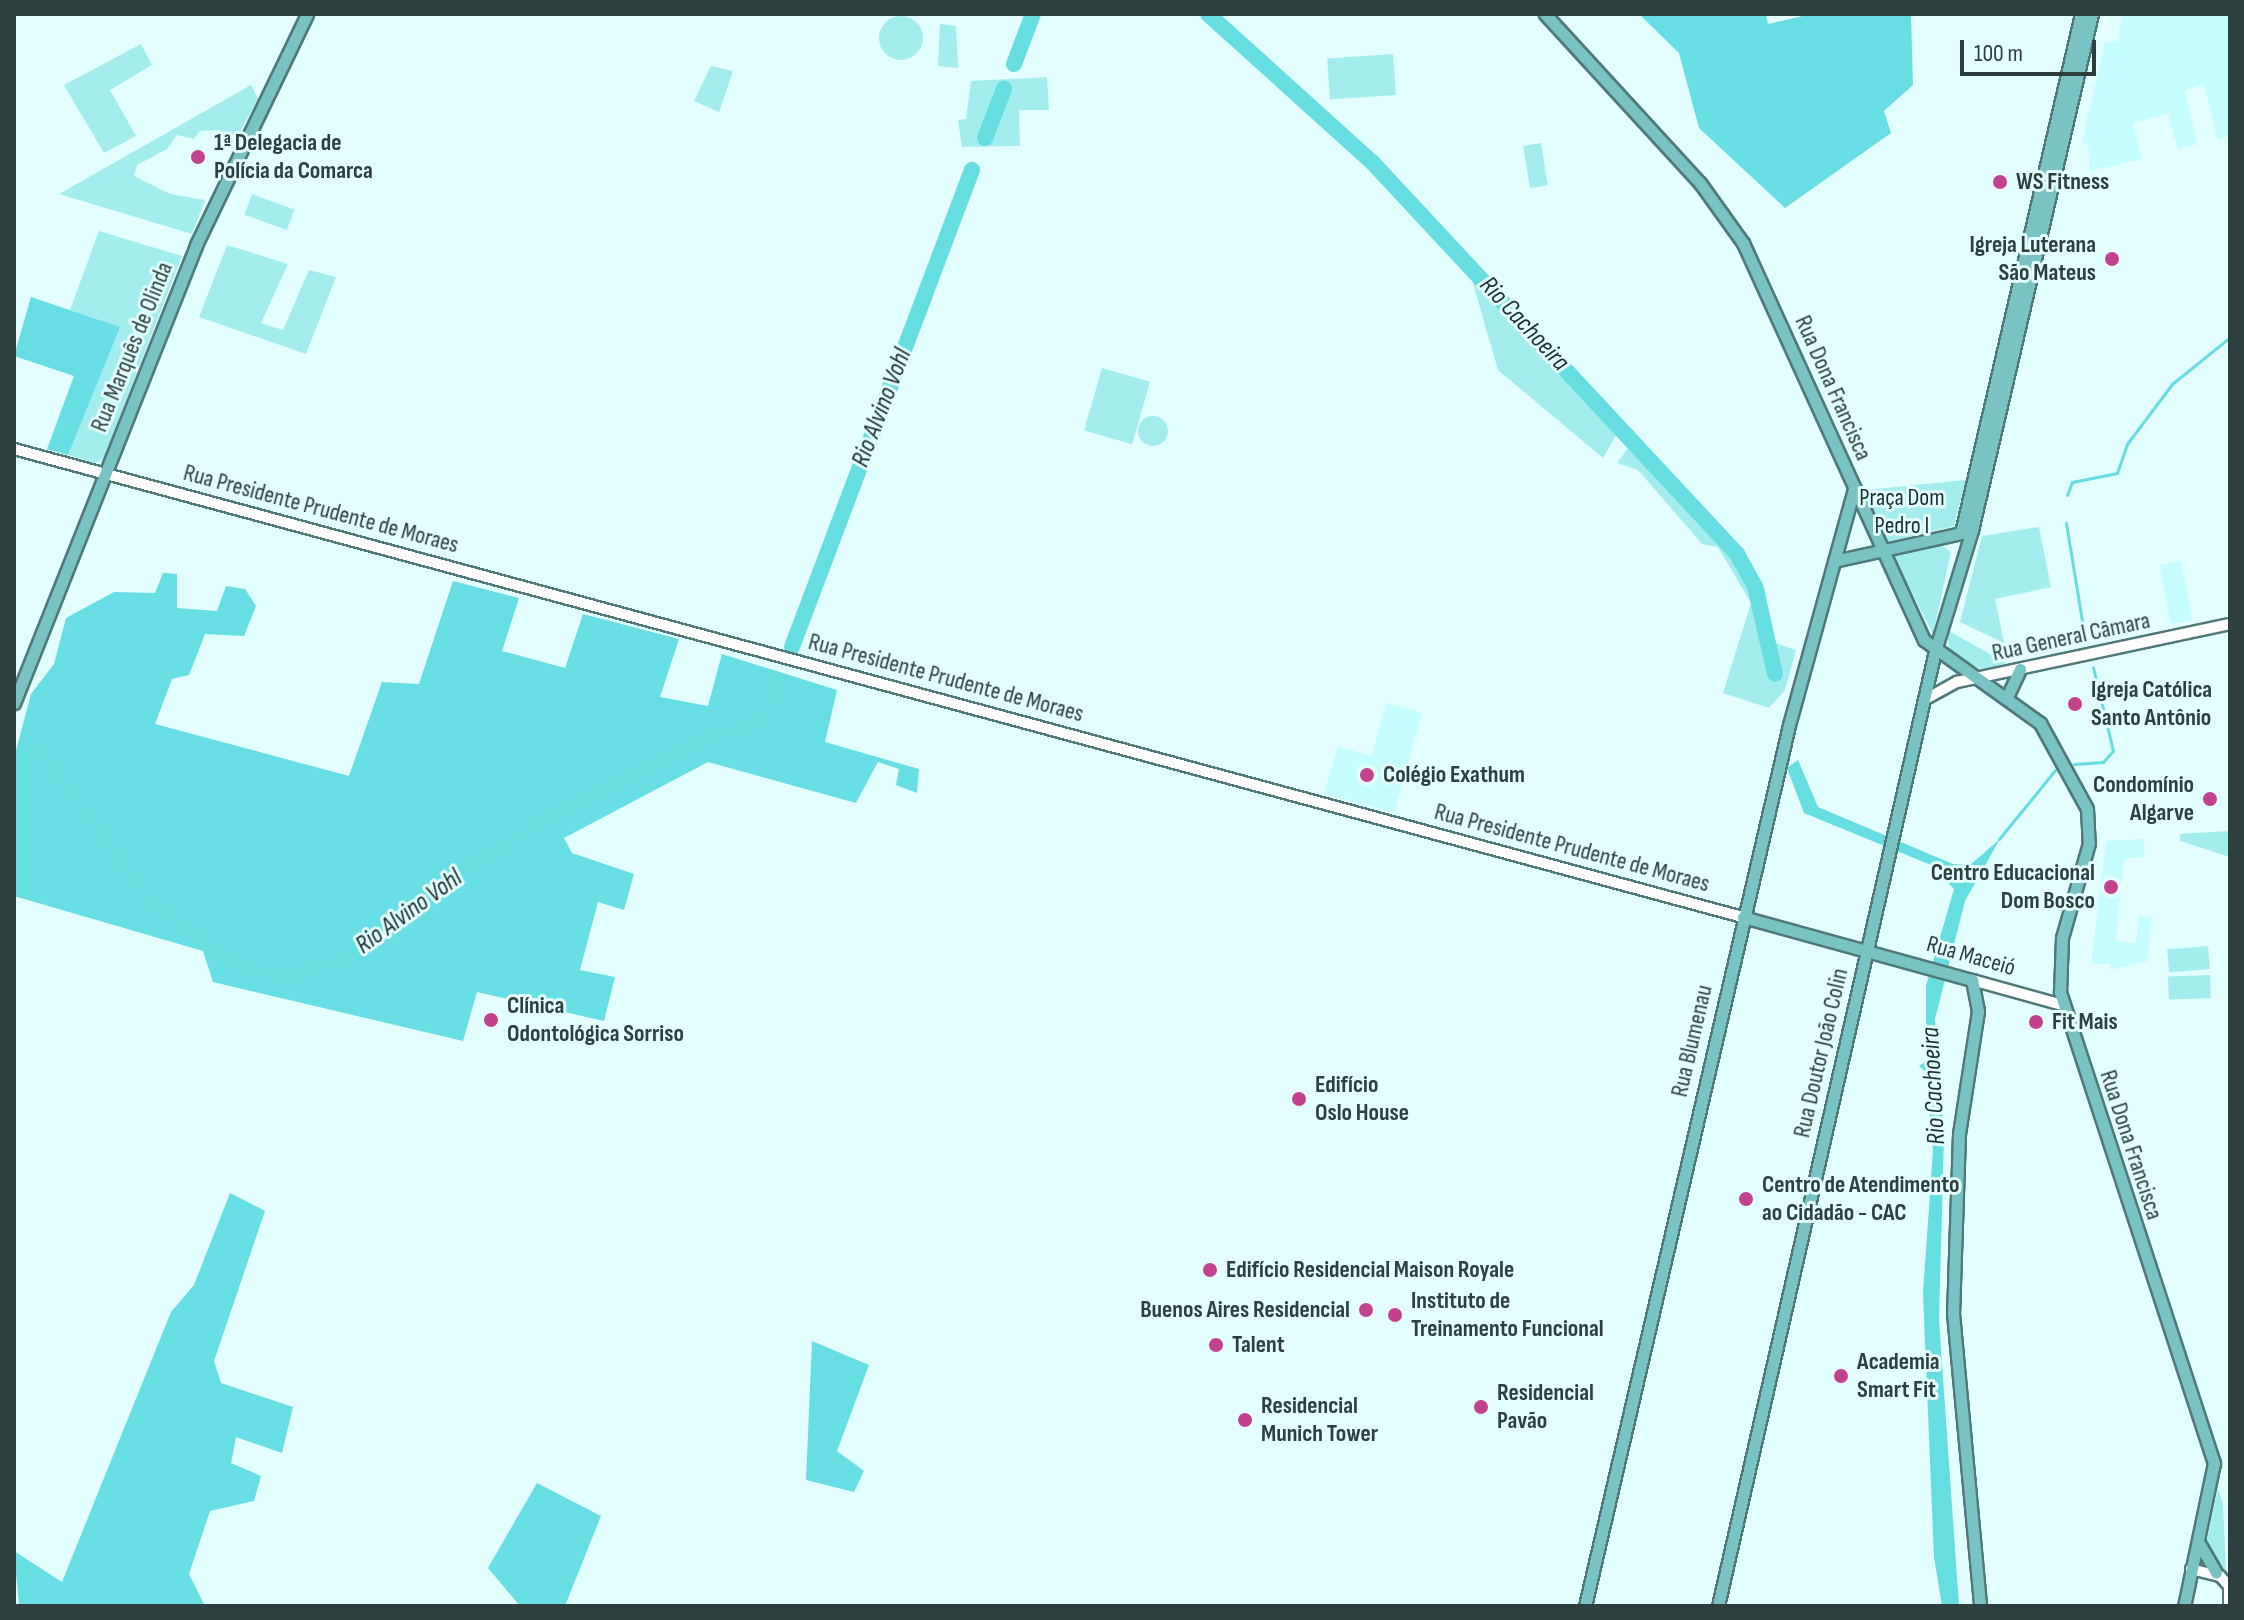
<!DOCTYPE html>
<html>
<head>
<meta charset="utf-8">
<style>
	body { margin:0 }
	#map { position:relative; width:2244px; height:1620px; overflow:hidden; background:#e3fefe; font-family:"Sofia Sans Condensed",sans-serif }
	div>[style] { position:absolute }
	.built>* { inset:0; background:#c5fcfd; transform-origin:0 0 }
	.green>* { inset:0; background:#a3edef; transform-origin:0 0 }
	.round { border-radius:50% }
	.forest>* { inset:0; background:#67dee3 }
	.water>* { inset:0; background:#65dde1 }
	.stream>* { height:3px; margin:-1.5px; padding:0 1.5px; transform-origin:1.5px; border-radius:1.5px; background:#65dde1 }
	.river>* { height:16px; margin:-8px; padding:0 8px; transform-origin:8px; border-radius:8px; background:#65dde1 }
	.roads { filter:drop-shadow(2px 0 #4f7879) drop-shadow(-2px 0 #4f7879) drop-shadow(0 2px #4f7879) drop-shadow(0 -2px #4f7879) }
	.secondary>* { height:10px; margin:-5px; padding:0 5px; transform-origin:5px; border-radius:5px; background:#fff }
	.primary>* { height:11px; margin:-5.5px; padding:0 5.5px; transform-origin:5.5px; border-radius:5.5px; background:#79c3c5 }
	.dots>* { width:22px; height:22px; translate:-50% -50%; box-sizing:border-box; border:4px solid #e3fefe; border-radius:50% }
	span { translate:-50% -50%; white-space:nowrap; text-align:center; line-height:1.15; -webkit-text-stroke:6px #e3fefe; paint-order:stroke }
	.poi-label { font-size:24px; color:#2d3f3f; font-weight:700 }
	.left { translate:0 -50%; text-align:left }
	.right { translate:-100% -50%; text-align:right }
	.street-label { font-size:24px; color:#2d3f3f }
	.park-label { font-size:24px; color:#182e2e }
	.water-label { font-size:26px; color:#1b3031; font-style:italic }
	.frame { position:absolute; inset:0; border:16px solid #2d3f3f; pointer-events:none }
	.scale { position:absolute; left:1960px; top:40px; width:136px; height:36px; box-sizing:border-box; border:4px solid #2d3f3f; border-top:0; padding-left:10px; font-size:24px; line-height:28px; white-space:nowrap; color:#2d3f3f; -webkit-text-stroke:6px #e3fefe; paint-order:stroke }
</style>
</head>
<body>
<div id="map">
	<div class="built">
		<i style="clip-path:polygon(2122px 14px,2230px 14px,2230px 136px,2218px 139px,2204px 84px,2185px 90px,2197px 144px,2178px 150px,2168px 114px,2133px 123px,2142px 159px,2090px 171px,2088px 144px,2082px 143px,2105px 42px,2118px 41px)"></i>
		<i style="left:2181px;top:561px;width:60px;height:22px;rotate:79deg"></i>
		<i style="clip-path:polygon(1386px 703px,1422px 713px,1394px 813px,1324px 794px,1338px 746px,1372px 756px)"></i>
		<i style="clip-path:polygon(2143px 839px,2145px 857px,2124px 859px,2116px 941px,2136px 943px,2139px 916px,2152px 917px,2147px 961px,2110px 970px,2110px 964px,2091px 964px,2106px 841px)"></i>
	</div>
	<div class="green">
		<i class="round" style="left:879px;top:16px;width:44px;height:44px"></i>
		<i style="clip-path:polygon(940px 24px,956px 26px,958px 68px,938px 66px)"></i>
		<i style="clip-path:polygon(141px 44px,152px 65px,110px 90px,136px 136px,104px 153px,64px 85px)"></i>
		<i style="left:1393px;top:54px;width:41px;height:66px;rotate:86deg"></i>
		<i style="clip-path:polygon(711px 66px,733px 71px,719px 112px,694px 101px)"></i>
		<i style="clip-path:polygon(1047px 77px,1049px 110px,1019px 110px,1020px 146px,962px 147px,958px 120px,966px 119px,971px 81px)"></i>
		<i style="clip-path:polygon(251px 85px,258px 99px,235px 141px,220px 130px,200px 131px,194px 139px,177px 135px,167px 149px,137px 165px,134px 176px,170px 194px,205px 200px,192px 234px,59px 194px)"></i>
		<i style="left:1541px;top:143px;width:43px;height:18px;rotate:81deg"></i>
		<i style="left:252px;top:194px;width:45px;height:22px;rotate:20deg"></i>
		<i style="clip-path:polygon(99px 231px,182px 256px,103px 460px,95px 463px,68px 455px,119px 327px,70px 310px)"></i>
		<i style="clip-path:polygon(227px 245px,288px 264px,261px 323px,283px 330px,309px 270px,336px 277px,306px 354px,199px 317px)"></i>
		<i style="clip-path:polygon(1469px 270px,1530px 328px,1549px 357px,1579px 376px,1616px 435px,1603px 458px,1498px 370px)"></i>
		<i style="left:1102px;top:368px;width:50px;height:65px;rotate:16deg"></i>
		<i class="round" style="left:1138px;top:416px;width:30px;height:30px"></i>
		<i style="clip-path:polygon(1636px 437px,1723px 527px,1765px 589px,1772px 642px,1796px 650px,1785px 690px,1769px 708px,1723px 693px,1751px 603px,1718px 547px,1702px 544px,1638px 470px,1617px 463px)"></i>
		<i style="clip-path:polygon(1966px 480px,1954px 526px,1886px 542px,1866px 490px)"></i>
		<i style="clip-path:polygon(2039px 527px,2051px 587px,1995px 599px,2004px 643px,1960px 622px,1982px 536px)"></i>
		<i style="clip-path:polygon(1942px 546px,1951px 552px,1933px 634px,1892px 554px)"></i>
		<i style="clip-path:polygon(1947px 630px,2006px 663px,1986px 670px,1966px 663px,1949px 650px)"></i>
		<i style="clip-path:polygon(2230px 831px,2230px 857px,2180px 841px,2180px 834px)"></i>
		<i style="left:2208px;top:946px;width:23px;height:41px;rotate:85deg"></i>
		<i style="left:2210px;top:975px;width:23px;height:42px;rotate:88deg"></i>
		<i style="clip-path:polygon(2218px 1488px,2223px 1504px,2226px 1573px,2205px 1549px)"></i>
	</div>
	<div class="forest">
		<i style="clip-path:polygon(1639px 14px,1766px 14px,1768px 24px,1811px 14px,1911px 14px,1913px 85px,1884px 111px,1891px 133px,1785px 208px,1699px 128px,1679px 53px)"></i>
		<i style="clip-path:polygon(31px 297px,120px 327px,68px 455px,47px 449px,74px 376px,14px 356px)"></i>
		<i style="clip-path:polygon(163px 573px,177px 574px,177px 608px,217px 611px,226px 586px,245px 589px,256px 606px,244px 636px,205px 634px,189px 675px,172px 679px,155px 724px,349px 776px,382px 682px,419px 684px,453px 581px,519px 598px,502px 651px,565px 668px,583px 614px,679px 639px,660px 697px,708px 706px,722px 654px,837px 690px,825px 742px,919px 769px,917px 793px,896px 785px,899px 769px,878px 762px,856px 803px,708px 762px,564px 838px,572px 853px,634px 874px,624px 910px,598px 902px,580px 970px,615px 977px,604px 1021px,477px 992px,463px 1041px,213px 982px,203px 951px,14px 896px,14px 758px,31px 694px,54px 664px,66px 618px,114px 592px,155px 593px)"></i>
		<i style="clip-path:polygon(230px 1193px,265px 1211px,214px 1361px,221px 1383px,293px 1407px,282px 1453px,236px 1437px,231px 1463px,261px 1476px,254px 1501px,210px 1511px,189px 1574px,205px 1606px,19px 1606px,14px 1551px,62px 1582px,171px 1312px,194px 1285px)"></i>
		<i style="clip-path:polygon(812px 1341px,869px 1365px,837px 1451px,864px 1471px,854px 1492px,806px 1480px)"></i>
		<i style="clip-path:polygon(537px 1483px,601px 1516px,565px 1606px,520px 1606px,488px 1568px)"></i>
	</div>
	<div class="water">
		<i style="clip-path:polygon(1798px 760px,1818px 807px,1953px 864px,1970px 865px,2000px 839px,1965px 901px,1935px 1019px,1944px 1137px,1939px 1320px,1959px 1606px,1942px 1606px,1934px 1557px,1923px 1293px,1933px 1150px,1926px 1072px,1919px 1066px,1926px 1061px,1926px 986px,1954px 889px,1931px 865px,1804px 813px,1787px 768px)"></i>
	</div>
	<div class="stream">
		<i style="left:2067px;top:495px;width:14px;rotate:-69deg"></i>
		<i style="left:2072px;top:482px;width:46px;rotate:-11.3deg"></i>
		<i style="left:2117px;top:473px;width:31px;rotate:-71deg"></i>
		<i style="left:2127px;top:444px;width:75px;rotate:-53.1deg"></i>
		<i style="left:2172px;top:384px;width:75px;rotate:-39deg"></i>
		<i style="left:2066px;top:523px;width:118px;rotate:80.7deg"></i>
		<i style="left:2074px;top:764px;width:29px;rotate:-4deg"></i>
		<i style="left:2103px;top:762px;width:15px;rotate:-48deg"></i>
		<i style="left:2113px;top:751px;width:86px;rotate:-103.4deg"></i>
		<i style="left:1999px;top:839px;width:89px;rotate:-50.9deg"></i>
	</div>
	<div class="river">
		<i style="left:1208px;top:14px;width:221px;rotate:42.1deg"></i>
		<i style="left:1372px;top:162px;width:536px;rotate:47.04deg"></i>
		<i style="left:1737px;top:554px;width:37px;rotate:61deg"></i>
		<i style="left:1755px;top:586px;width:90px;rotate:77.2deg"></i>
		<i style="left:1014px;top:64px;width:53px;rotate:-69.2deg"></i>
		<i style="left:985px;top:138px;width:53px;rotate:-68.8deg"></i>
		<i style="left:792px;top:647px;width:510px;rotate:-69.33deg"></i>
		<i style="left:37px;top:745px;width:190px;rotate:54deg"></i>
		<i style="left:149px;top:899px;width:106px;rotate:37deg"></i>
		<i style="left:234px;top:963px;width:53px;rotate:17.4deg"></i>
		<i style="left:285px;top:979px;width:77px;rotate:-19.6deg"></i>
		<i style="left:358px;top:953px;width:103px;rotate:-39.9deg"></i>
		<i style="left:437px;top:887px;width:151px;rotate:-31.2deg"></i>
		<i style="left:566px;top:809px;width:151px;rotate:-26.7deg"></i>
		<i style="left:701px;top:741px;width:60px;rotate:-16.3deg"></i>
		<i style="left:759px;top:724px;width:47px;rotate:-64.5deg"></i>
	</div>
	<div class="roads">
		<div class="secondary">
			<i style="left:14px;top:449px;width:1791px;rotate:15.15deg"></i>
			<i style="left:1924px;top:700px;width:38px;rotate:-29deg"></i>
			<i style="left:1957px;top:682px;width:279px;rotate:-12deg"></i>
			<i style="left:1972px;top:980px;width:93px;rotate:15.5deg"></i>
			<i style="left:2191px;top:1569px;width:30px;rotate:14deg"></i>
			<i style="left:2220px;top:1576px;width:13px;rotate:48deg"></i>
			<i style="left:2229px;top:1586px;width:20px;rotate:90deg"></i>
		</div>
		<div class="primary">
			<i style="left:1545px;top:14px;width:229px;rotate:47.5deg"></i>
			<i style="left:1700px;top:183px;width:74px;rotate:54.4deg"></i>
			<i style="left:1743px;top:243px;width:436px;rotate:65.5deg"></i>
			<i style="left:1924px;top:640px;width:143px;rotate:35.6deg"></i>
			<i style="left:2040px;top:723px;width:98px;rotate:61.3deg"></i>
			<i style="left:2087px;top:809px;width:34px;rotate:87deg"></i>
			<i style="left:2089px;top:843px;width:99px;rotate:105.9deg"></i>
			<i style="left:2062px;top:938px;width:54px;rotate:92.1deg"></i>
			<i style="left:2060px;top:992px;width:496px;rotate:71.9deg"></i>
			<i style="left:2214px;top:1463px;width:146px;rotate:101.8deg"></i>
			<i style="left:1834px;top:561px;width:130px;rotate:-12.4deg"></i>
			<i style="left:1961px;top:533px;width:533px;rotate:-76.98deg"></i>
			<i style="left:2007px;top:697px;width:31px;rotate:-65deg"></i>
			<i style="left:14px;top:703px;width:493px;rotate:-68.3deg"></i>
			<i style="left:196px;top:245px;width:256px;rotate:-64.3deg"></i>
			<i style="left:1743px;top:917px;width:238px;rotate:15.4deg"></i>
			<i style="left:1972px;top:980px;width:32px;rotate:79deg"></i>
			<i style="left:1978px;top:1011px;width:124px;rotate:98.8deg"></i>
			<i style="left:1959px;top:1134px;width:179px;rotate:91.9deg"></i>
			<i style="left:1953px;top:1313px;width:294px;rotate:84.7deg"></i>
			<i style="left:2199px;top:1543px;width:34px;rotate:60deg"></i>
			<i style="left:1585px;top:1606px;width:904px;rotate:-76.96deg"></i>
			<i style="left:1789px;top:725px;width:245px;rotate:-74.6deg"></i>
			<i style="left:1718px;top:1606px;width:979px;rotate:-77.2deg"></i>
			<i style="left:1935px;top:651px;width:127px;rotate:-73deg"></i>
			<i style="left:1972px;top:530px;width:530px;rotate:-76.91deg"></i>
		</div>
	</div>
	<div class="dots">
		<i style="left:198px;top:157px;background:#c2428d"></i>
		<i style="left:2000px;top:182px;background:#c2428d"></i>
		<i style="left:2112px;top:259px;background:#c2428d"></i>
		<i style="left:2075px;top:704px;background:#c2428d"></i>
		<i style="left:1367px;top:775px;background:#c2428d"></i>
		<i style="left:2210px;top:799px;background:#c2428d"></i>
		<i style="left:2111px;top:887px;background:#c2428d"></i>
		<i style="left:491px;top:1020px;background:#c2428d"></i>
		<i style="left:2036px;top:1022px;background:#c2428d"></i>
		<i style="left:1299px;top:1099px;background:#c2428d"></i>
		<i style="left:1746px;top:1199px;background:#c2428d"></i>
		<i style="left:1210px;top:1270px;background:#c2428d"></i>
		<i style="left:1366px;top:1310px;background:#c2428d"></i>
		<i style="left:1395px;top:1315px;background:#c2428d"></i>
		<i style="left:1216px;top:1345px;background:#c2428d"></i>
		<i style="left:1841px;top:1376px;background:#c2428d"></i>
		<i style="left:1481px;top:1407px;background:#c2428d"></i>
		<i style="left:1245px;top:1420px;background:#c2428d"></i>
	</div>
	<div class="poi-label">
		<span class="left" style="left:214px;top:157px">1ª Delegacia de<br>Polícia da Comarca</span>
		<span class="left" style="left:2016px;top:182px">WS Fitness</span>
		<span class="right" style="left:2096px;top:259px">Igreja Luterana<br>São Mateus</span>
		<span class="left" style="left:2091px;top:704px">Igreja Católica<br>Santo Antônio</span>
		<span class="left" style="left:1383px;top:775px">Colégio Exathum</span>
		<span class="right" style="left:2194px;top:799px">Condomínio<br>Algarve</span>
		<span class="right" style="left:2095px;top:887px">Centro Educacional<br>Dom Bosco</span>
		<span class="left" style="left:507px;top:1020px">Clínica<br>Odontológica Sorriso</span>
		<span class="left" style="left:2052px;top:1022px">Fit Mais</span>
		<span class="left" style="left:1315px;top:1099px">Edifício<br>Oslo House</span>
		<span class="left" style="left:1762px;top:1199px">Centro de Atendimento<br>ao Cidadão - CAC</span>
		<span class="left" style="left:1226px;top:1270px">Edifício Residencial Maison Royale</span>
		<span class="left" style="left:1411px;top:1315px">Instituto de<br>Treinamento Funcional</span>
		<span class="right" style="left:1350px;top:1310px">Buenos Aires Residencial</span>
		<span class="left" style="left:1232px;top:1345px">Talent</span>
		<span class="left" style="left:1857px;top:1376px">Academia<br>Smart Fit</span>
		<span class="left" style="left:1497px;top:1407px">Residencial<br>Pavão</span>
		<span class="left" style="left:1261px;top:1420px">Residencial<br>Munich Tower</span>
	</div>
	<div class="street-label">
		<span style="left:132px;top:347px;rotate:-68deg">Rua Marquês de Olinda</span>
		<span style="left:1833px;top:388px;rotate:66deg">Rua Dona Francisca</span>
		<span style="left:321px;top:509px;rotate:15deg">Rua Presidente Prudente de Moraes</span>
		<span style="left:2071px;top:637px;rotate:-12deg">Rua General Câmara</span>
		<span style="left:946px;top:678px;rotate:15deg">Rua Presidente Prudente de Moraes</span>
		<span style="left:1572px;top:848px;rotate:15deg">Rua Presidente Prudente de Moraes</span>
		<span style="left:1971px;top:956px;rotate:16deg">Rua Maceió</span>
		<span style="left:1692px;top:1041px;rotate:-77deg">Rua Blumenau</span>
		<span style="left:1821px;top:1053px;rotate:-77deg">Rua Doutor João Colin</span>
		<span style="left:2131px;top:1145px;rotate:72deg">Rua Dona Francisca</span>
	</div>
	<div class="park-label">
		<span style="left:1902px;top:512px">Praça Dom<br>Pedro I</span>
	</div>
	<div class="water-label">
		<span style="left:1524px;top:324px;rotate:47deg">Rio Cachoeira</span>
		<span style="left:882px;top:408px;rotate:-69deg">Rio Alvino Vohl</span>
		<span style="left:409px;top:912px;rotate:-36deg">Rio Alvino Vohl</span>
		<span style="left:1934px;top:1086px;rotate:-93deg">Rio Cachoeira</span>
	</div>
	<div class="frame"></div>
	<div class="scale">100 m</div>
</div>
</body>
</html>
